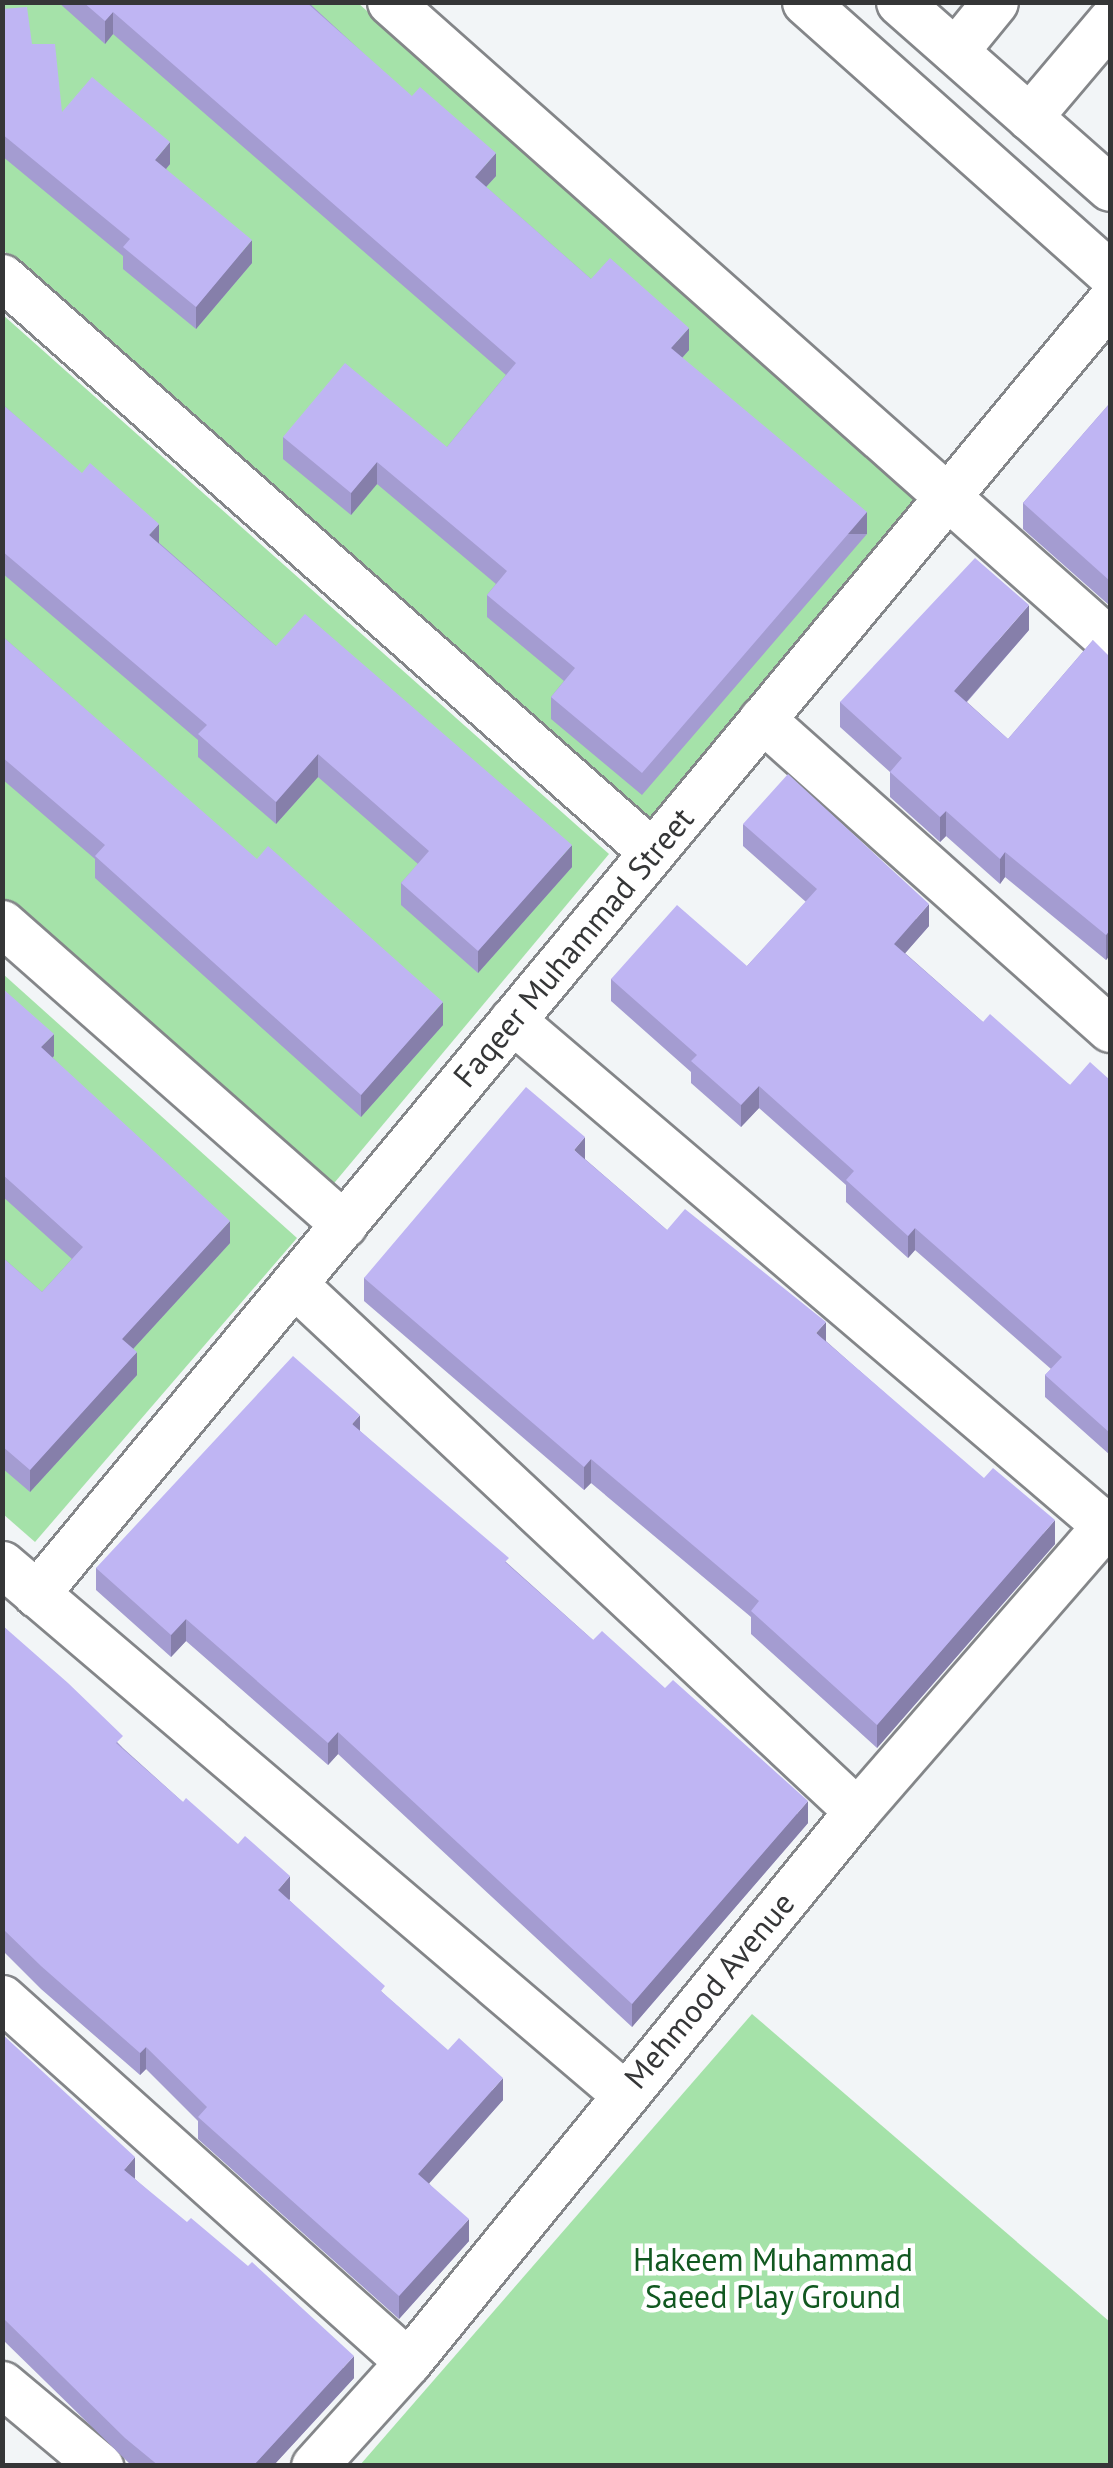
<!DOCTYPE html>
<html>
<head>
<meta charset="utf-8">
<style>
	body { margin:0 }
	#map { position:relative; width:1113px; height:2468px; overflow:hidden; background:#f2f5f7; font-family:"PT Sans",sans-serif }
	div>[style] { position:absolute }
	.green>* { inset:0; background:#a5e2a9 }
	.roads { filter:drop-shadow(2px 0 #848689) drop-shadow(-2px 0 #848689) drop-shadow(0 2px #848689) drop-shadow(0 -2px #848689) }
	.minor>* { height:45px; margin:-22.5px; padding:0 22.5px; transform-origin:22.5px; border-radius:22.5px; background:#fff }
	.wall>* { inset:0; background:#a49cd1 }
	.shaded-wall>* { inset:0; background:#867faa; transform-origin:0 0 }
	.building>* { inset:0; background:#bfb5f3 }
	span { translate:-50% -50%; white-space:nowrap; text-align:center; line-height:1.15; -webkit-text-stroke:9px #fff; paint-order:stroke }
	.street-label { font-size:32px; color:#353637 }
	.park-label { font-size:32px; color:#115820 }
	.frame { position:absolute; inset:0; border:5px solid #353637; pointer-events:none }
</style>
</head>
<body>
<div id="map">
	<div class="green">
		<i style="clip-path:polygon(3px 3px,358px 3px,919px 500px,647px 822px,3px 250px)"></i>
		<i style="clip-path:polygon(3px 315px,609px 854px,325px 1194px,3px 902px)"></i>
		<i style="clip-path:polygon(3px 974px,297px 1238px,35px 1542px,3px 1514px)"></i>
		<i style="clip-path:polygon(752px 2014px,1110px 2322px,1110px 2465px,360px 2465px)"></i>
	</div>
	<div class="roads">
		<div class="minor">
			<i style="left:390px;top:2px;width:963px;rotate:41.59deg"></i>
			<i style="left:805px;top:2px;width:409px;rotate:41.7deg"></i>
			<i style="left:899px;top:2px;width:281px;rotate:41.4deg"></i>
			<i style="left:955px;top:51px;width:63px;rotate:-50.8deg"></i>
			<i style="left:1029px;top:117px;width:126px;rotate:-49.8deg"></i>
			<i style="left:2px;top:277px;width:868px;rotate:41.5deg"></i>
			<i style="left:762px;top:719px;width:466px;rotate:41.7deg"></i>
			<i style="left:2px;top:923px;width:456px;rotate:41.4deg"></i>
			<i style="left:512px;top:1020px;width:780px;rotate:40.43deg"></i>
			<i style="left:294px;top:1284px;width:771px;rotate:43.11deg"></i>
			<i style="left:2px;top:1564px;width:816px;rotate:40.43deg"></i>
			<i style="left:36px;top:1594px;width:1681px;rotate:-50.29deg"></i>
			<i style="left:2px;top:1998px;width:545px;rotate:41.88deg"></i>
			<i style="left:2px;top:2384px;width:128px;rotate:39.9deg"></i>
			<i style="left:314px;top:2466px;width:140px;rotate:-47.9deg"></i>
			<i style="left:408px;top:2362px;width:711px;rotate:-50.82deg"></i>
			<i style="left:857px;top:1811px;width:386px;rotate:-49deg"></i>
		</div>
	</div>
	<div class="wall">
		<i style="clip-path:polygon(58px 2px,308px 2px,496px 176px,486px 187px,591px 279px,689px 350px,682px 358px,867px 534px,642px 795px,551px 719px,551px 697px,564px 681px,487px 617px,487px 595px,496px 584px,377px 484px,351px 515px,283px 459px,283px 437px,447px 447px,506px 375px,113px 34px,105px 44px)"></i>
		<i style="clip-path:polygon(2px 9px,32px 44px,62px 112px,170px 164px,166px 169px,252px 263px,196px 329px,123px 269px,123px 256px,2px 156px)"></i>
		<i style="clip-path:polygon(1110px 403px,1110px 606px,1023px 529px,1023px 503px)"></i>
		<i style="clip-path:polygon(2px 404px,276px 646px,572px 867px,478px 973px,401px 905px,401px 883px,418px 864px,318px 777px,276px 824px,198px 757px,198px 740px,2px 573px)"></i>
		<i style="clip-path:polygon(1029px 630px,967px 702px,1008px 739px,1093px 640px,1110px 955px,1106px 960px,1005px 877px,1000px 884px,946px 836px,940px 842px,890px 797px,890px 772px,840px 727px,840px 702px)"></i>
		<i style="clip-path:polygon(2px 636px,443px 1025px,361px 1117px,95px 878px,95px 859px,2px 779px)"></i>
		<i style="clip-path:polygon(743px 824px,929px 926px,905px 953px,983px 1022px,1070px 1085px,1110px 1080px,1110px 1455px,1045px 1397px,1045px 1375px,1051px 1369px,915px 1250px,908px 1258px,846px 1202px,846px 1185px,759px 1108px,741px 1127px,691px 1083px,691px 1072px,611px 1001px,611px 979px,747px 966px,806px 902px,743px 846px)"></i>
		<i style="clip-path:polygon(2px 988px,54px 1056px,52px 1057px,230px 1243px,133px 1349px,137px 1375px,30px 1492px,2px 1468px,2px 1257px,42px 1292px,72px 1259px,2px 1196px)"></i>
		<i style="clip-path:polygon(585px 1159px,667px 1230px,826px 1341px,1055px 1544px,877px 1748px,751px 1634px,751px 1617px,591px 1483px,584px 1490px,364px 1301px,364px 1278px)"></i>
		<i style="clip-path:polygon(360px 1431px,593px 1640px,808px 1823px,632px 2027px,338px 1754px,328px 1765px,186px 1641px,171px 1657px,96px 1590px,96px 1568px)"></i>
		<i style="clip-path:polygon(2px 1625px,123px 1748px,290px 1899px,289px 1900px,385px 1995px,503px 2100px,429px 2183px,469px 2241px,399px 2319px,198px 2139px,198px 2121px,146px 2069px,140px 2075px,41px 1989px,2px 1950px)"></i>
		<i style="clip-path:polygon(2px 2034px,135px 2179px,354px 2378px,273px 2466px,132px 2466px,2px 2339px)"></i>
	</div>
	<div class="shaded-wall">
		<i style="clip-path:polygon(113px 12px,113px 34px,105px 44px,105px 21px)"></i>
		<i style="clip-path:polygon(170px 142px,170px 164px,155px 182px,155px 160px)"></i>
		<i style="clip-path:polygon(496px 153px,496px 176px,475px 199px,475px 177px)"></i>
		<i style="clip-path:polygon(252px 240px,252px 263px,196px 329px,196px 307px)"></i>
		<i style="clip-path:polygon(689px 328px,689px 350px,671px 370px,671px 348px)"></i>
		<i style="clip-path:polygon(377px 462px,377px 484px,351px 515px,351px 493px)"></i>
		<i style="left:867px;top:512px;width:22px;height:345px;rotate:90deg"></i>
		<i style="clip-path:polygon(159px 524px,159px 546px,149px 535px)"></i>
		<i style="clip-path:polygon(1029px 605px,1029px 630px,954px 716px,954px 691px)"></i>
		<i style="clip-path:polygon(318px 754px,318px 777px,276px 824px,276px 802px)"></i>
		<i style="clip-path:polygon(946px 811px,946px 836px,940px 842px,940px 817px)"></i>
		<i style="clip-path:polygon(572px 845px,572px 867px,478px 973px,478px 951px)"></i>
		<i style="clip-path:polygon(1005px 852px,1005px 877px,1000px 884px,1000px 859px)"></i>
		<i style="clip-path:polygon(929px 904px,929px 926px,894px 966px,894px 944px)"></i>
		<i style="clip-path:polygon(1110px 930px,1110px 955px,1106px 960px,1106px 935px)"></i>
		<i style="clip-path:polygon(443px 1002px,443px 1025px,361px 1117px,361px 1095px)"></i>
		<i style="clip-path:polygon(54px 1034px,54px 1056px,41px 1069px,41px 1047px)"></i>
		<i style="clip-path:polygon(759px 1086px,759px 1108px,741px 1127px,741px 1105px)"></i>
		<i style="clip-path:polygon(585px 1137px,585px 1161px,574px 1150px)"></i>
		<i style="clip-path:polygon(230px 1221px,230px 1243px,122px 1361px,122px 1339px)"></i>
		<i style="clip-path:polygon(915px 1228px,915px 1250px,908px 1258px,908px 1236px)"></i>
		<i style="clip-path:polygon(826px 1322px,826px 1345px,816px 1333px)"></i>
		<i style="clip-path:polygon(137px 1352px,137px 1375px,30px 1492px,30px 1470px)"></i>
		<i style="clip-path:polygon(360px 1415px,360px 1438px,352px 1424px)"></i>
		<i style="clip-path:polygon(591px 1459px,591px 1483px,584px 1490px,584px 1467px)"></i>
		<i style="clip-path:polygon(1055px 1520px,1055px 1544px,877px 1748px,877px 1725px)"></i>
		<i style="clip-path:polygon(186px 1619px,186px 1641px,171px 1657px,171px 1635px)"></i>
		<i style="clip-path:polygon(338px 1732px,338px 1754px,328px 1765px,328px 1743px)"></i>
		<i style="clip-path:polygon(808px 1801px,808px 1823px,632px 2027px,632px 2004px)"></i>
		<i style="clip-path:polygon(290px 1876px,290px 1899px,278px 1912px,278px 1890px)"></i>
		<i style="clip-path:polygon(146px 2047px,146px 2069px,140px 2075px,140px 2053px)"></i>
		<i style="clip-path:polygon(503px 2078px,503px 2100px,418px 2196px,418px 2174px)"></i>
		<i style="clip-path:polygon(135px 2157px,135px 2179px,124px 2170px)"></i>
		<i style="clip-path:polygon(469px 2219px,469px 2241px,399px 2319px,399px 2296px)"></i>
		<i style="clip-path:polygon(354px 2356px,354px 2378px,273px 2466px,253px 2466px)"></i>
	</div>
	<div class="building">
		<i style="clip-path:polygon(83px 2px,306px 2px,412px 96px,420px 87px,496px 153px,475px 177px,591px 279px,610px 258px,689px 328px,671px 348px,867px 512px,642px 773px,551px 697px,575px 668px,487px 595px,507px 571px,377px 462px,351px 493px,283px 437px,345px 363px,447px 447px,516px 363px,113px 12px,105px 21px)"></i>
		<i style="clip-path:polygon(27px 7px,32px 44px,55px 44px,62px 112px,92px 77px,170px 142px,155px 160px,252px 240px,196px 307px,123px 247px,130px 239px,2px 134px,2px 9px)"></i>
		<i style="clip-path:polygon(1110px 403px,1110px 581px,1023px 503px)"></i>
		<i style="clip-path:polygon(2px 404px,82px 473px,90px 463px,159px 524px,149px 535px,276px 646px,305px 614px,572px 845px,478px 951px,401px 883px,429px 851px,318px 754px,276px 802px,198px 734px,207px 725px,2px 551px)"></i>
		<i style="clip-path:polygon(975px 558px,1029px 605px,954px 691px,1008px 739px,1093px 640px,1110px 657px,1110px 930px,1106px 935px,1005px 852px,1000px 859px,946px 811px,940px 817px,890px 772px,902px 758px,840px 702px)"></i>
		<i style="clip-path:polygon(2px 636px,257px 859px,268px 846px,443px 1002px,361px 1095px,95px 856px,105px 845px,2px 757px)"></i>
		<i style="clip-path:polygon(788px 774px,929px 904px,894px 944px,983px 1022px,990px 1014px,1070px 1085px,1090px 1062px,1110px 1080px,1110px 1433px,1045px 1375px,1062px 1357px,915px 1228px,908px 1236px,846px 1180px,854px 1171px,759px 1086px,741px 1105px,691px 1061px,697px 1055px,611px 979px,677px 905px,747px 966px,817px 889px,743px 824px)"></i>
		<i style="clip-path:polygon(2px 988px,54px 1034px,41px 1047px,230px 1221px,122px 1339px,137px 1352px,30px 1470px,2px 1446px,2px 1257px,42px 1292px,83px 1247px,2px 1174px)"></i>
		<i style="clip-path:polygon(526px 1087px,585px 1137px,574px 1150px,667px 1230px,685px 1209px,826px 1322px,816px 1333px,984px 1478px,993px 1468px,1055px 1520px,877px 1725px,751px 1611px,759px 1601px,591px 1459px,584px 1467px,364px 1278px)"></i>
		<i style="clip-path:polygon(293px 1356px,360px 1415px,352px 1424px,509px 1558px,505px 1562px,593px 1640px,602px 1631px,665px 1688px,673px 1680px,808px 1801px,632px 2004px,338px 1732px,328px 1743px,186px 1619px,171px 1635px,96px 1568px)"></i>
		<i style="clip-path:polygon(2px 1625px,68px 1683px,123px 1736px,116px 1743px,183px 1802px,186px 1798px,238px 1844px,245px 1836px,290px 1876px,278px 1890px,385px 1986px,381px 1991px,448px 2050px,459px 2038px,503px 2078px,418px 2174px,469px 2219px,399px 2296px,198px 2117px,207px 2107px,146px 2047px,140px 2053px,41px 1966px,2px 1928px)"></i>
		<i style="clip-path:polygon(2px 2034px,135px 2157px,124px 2170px,187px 2222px,191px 2218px,248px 2266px,252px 2262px,354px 2356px,253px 2466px,159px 2466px,125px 2438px,2px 2317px)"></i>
	</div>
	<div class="street-label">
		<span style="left:573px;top:947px;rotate:-50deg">Faqeer Muhammad Street</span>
		<span style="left:709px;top:1990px;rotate:-50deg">Mehmood Avenue</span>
	</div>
	<div class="park-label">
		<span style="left:773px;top:2278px">Hakeem Muhammad<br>Saeed Play Ground</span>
	</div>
	<div class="frame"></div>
</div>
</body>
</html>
